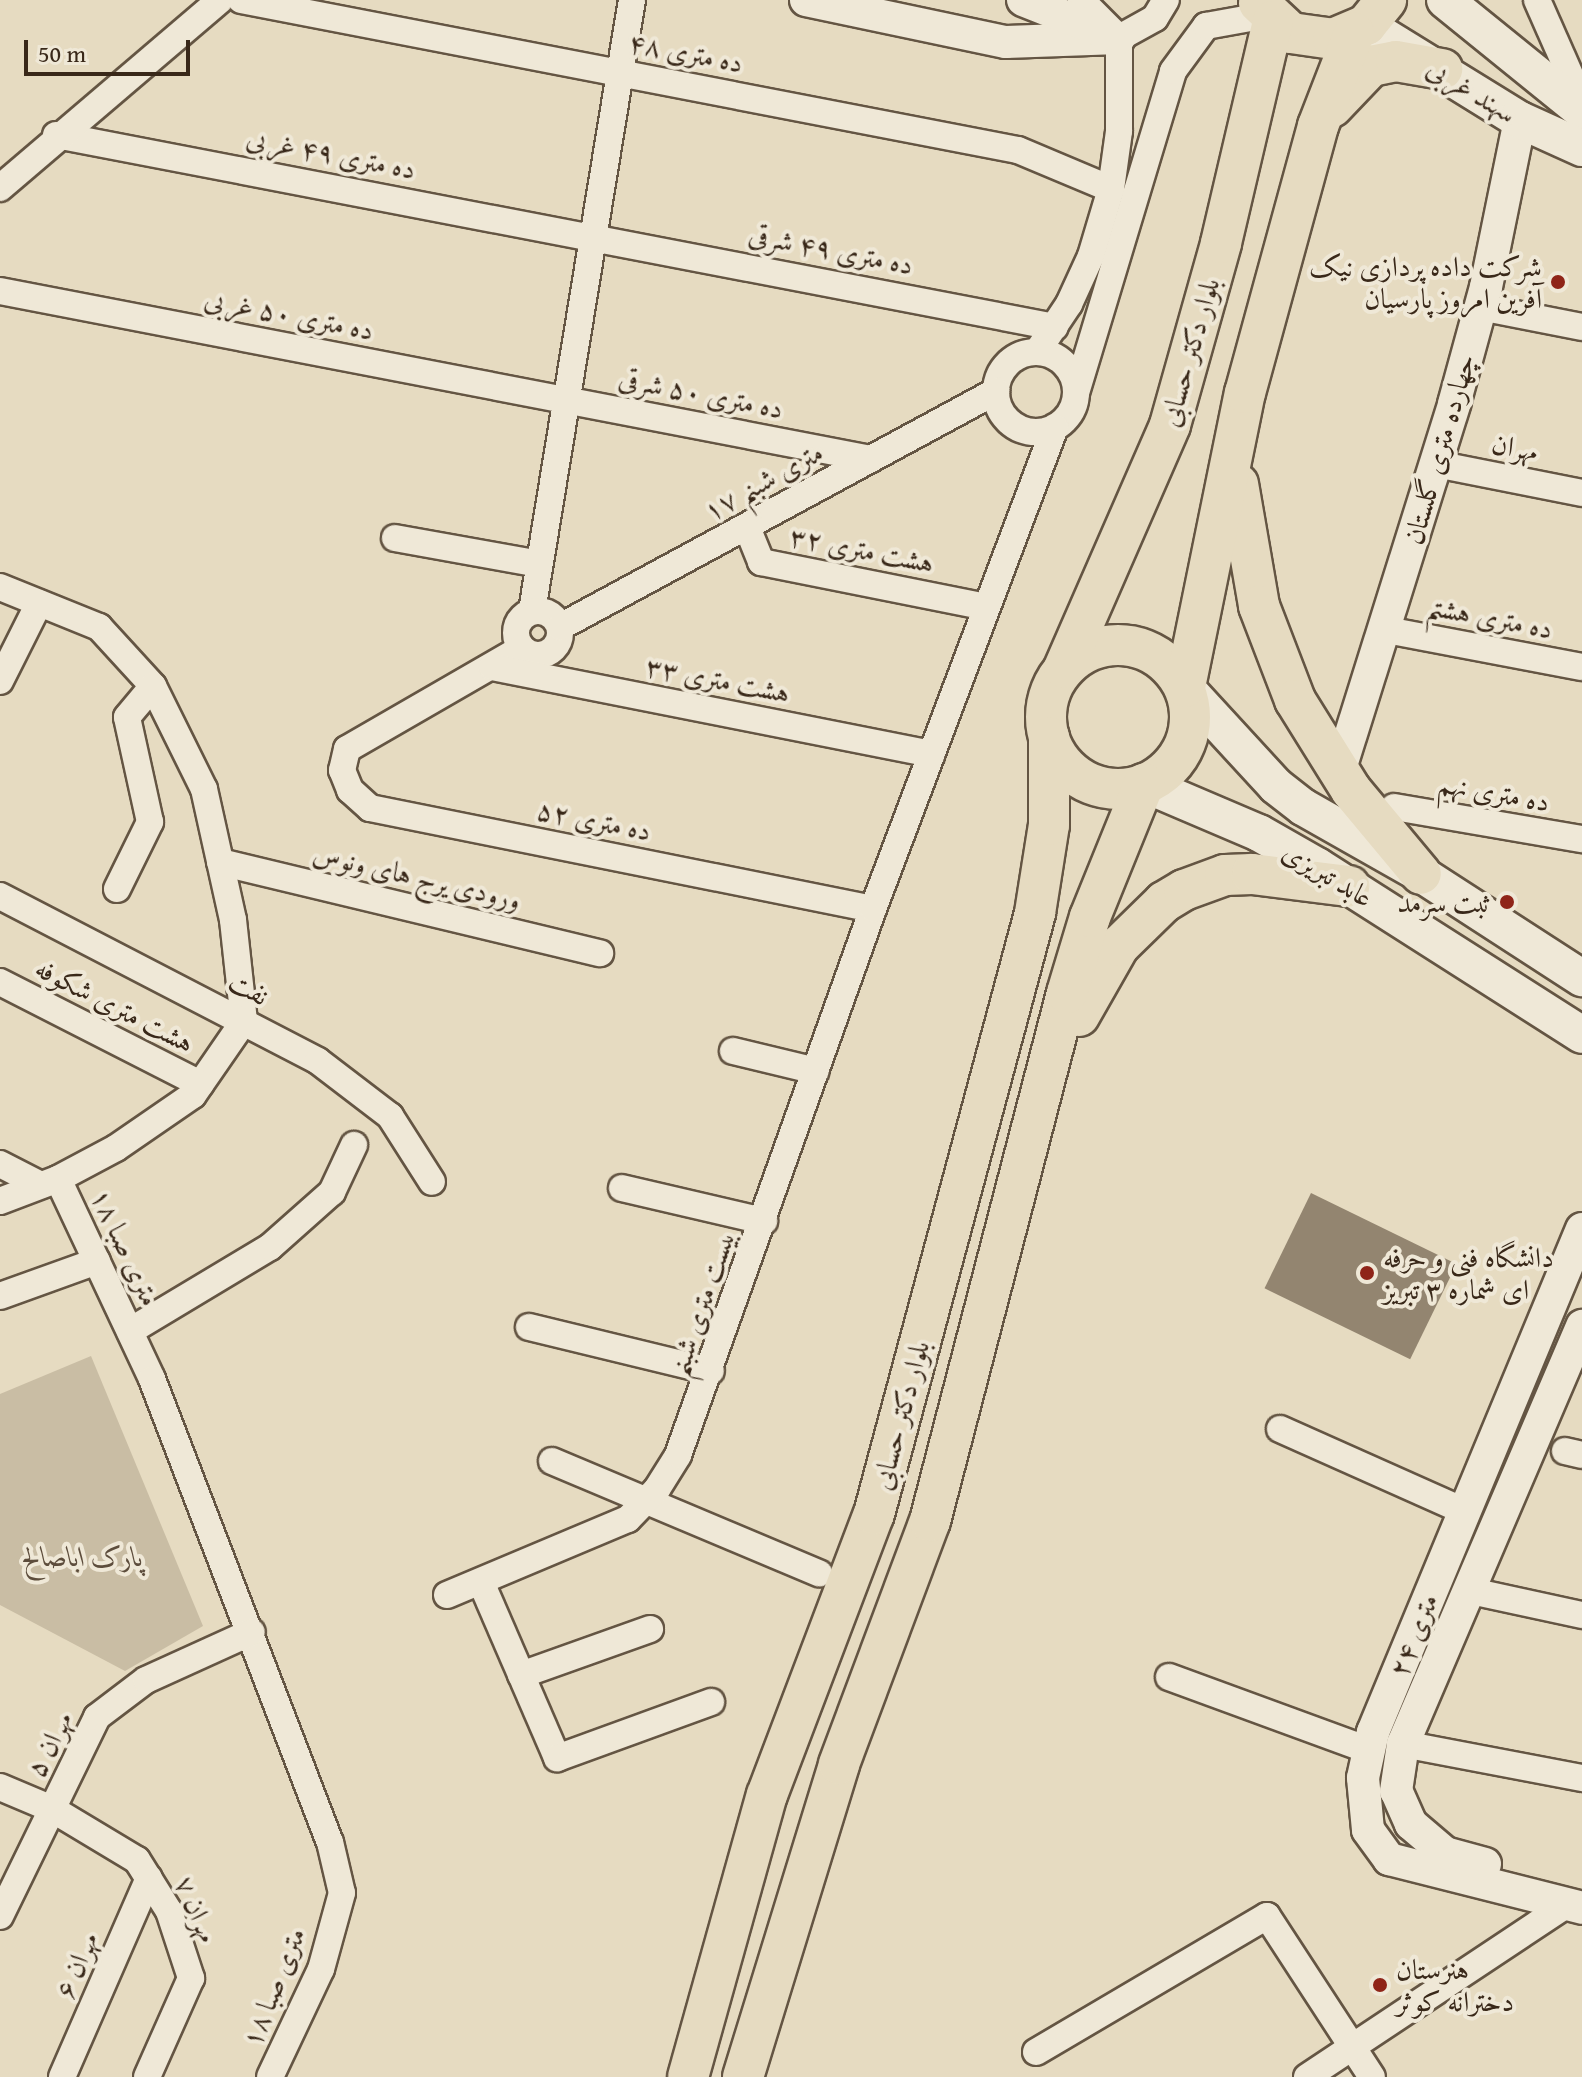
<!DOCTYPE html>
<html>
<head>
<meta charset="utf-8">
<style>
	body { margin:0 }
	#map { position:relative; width:1582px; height:2077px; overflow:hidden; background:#e6dbc1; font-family:"Gentium Book Plus",Amiri,serif }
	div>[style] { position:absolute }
	.green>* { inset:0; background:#c9bda4 }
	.building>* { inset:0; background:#938570; transform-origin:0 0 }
	.roads { filter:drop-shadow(2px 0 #645543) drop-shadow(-2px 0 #645543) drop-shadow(0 2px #645543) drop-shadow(0 -2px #645543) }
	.minor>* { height:26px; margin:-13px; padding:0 13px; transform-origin:13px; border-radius:13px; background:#efe8d7 }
	.minor>.ring { margin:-13px; padding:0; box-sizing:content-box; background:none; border:26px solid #efe8d7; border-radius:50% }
	.tertiary>* { height:32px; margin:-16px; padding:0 16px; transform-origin:16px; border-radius:16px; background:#efe8d7 }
	.secondary>* { height:36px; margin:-18px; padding:0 18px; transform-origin:18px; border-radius:18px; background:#efe8d7 }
	.primary>* { height:40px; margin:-20px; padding:0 20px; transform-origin:20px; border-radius:20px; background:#e6dbc1 }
	.primary>.ring { margin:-20px; padding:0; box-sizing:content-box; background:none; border:40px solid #e6dbc1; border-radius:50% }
	.dots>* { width:22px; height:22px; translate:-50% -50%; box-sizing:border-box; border:4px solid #efe8d7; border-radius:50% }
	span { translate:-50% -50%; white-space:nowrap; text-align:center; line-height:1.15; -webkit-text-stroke:8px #efe8d7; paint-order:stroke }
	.street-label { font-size:28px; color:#392819 }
	.poi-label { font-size:28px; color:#392819 }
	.right { translate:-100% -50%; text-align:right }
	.left { translate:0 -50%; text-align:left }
	.park-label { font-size:28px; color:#5d4d3c; font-style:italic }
	.scale { position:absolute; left:24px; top:40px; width:166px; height:36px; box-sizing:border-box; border:4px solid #392819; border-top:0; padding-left:10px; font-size:24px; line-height:28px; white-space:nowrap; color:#392819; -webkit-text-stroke:6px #efe8d7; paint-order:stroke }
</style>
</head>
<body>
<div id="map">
	<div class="green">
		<i style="clip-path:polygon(91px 1356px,203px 1626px,125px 1671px,0 1605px,0 1394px)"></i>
	</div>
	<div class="building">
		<i style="left:1311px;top:1193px;width:162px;height:106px;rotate:26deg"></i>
	</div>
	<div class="roads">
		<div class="minor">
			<i style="left:241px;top:0;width:791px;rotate:10.93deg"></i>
			<i style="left:1018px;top:150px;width:101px;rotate:22.8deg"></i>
			<i style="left:1537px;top:0;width:111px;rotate:66.2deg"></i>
			<i style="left:1119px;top:38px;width:41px;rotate:-29.1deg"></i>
			<i style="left:1155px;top:18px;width:21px;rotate:-59deg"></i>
			<i style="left:56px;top:135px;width:1017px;rotate:10.88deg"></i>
			<i style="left:0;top:188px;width:289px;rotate:-40.5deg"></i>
			<i style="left:0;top:291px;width:887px;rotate:10.92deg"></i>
			<i style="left:1480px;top:307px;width:104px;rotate:11.1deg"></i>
			<i style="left:1037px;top:352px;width:58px;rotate:-56.3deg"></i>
			<i style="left:1069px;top:304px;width:53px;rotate:-65.4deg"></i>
			<i style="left:1091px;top:256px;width:70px;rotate:-73.4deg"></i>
			<i style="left:1111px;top:189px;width:59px;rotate:-82.1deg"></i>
			<i style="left:1119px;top:131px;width:93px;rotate:-90deg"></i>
			<i style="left:1119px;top:38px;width:54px;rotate:-135deg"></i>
			<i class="ring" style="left:996px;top:352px;width:54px;height:54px"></i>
			<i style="left:1076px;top:393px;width:336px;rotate:-73.2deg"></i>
			<i style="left:1173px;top:71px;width:56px;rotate:-53.7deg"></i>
			<i style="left:1206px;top:26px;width:62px;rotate:-10.2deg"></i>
			<i style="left:1436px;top:464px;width:149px;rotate:11.2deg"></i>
			<i style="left:747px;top:527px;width:38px;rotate:68deg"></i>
			<i style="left:761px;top:562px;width:230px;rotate:11.3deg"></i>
			<i style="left:395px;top:538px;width:146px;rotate:10.2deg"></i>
			<i style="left:0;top:587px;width:107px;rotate:22deg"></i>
			<i style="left:99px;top:627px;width:80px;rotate:47.5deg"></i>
			<i style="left:153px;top:686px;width:115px;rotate:63.7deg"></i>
			<i style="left:204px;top:789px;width:134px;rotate:77.5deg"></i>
			<i style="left:233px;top:920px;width:102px;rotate:83.8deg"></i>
			<i style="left:244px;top:1021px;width:90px;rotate:124.6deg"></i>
			<i style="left:193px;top:1095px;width:93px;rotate:145.5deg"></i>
			<i style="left:116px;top:1148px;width:66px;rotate:151.9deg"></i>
			<i style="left:58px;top:1179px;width:62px;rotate:159.2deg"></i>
			<i style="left:532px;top:611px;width:619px;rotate:-80.71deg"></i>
			<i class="ring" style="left:516px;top:611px;width:18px;height:18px"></i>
			<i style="left:560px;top:627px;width:496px;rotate:-28.4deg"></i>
			<i style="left:1386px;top:630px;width:199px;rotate:10.7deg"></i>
			<i style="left:522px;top:648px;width:202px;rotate:150deg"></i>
			<i style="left:347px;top:749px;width:22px;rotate:103deg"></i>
			<i style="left:342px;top:770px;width:22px;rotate:68deg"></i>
			<i style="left:350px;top:790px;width:27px;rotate:42deg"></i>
			<i style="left:370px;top:808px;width:513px;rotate:11.35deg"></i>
			<i style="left:492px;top:667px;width:448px;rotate:11.2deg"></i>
			<i style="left:0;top:681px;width:87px;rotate:-63.4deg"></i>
			<i style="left:1394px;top:807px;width:191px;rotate:9.7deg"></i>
			<i style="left:220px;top:862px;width:391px;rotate:13.5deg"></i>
			<i style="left:117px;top:889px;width:75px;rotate:-63.8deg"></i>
			<i style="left:150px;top:822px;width:107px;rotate:-102.4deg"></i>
			<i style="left:127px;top:717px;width:40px;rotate:-50deg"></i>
			<i style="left:0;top:896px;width:358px;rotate:27.4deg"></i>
			<i style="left:318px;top:1061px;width:91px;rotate:37.4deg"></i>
			<i style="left:390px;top:1116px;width:78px;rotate:57.5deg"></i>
			<i style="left:0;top:982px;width:225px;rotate:27deg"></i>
			<i style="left:733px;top:1051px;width:85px;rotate:13.5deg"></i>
			<i style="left:0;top:1164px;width:46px;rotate:27.1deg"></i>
			<i style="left:58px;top:1179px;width:221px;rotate:64.8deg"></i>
			<i style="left:152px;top:1379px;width:496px;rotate:69deg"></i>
			<i style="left:330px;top:1842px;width:52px;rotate:76.8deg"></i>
			<i style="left:342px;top:1893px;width:79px;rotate:105.4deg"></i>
			<i style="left:321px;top:1969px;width:119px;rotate:115.3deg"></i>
			<i style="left:622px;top:1188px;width:146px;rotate:13.1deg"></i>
			<i style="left:0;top:1296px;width:103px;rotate:-19.8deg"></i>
			<i style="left:529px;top:1327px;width:187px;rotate:13.6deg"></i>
			<i style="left:130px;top:1331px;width:163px;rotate:-31deg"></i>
			<i style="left:270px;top:1247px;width:83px;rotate:-41.6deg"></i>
			<i style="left:332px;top:1192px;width:52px;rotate:-64.9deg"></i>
			<i style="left:1280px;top:1429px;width:201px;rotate:24deg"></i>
			<i style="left:1565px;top:1451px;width:17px;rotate:13deg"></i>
			<i style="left:552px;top:1461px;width:290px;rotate:22.8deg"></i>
			<i style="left:481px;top:1582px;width:192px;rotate:66.6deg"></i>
			<i style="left:557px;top:1758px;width:164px;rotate:-20deg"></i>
			<i style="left:1471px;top:1591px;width:114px;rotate:12.2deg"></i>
			<i style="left:447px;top:1595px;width:196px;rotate:-22.8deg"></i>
			<i style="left:628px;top:1519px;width:42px;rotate:-46deg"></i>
			<i style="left:657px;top:1489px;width:40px;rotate:-58deg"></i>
			<i style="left:678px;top:1455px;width:580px;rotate:-70.35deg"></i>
			<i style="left:873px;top:909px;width:515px;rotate:-69.31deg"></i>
			<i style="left:521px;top:1675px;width:137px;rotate:-19.6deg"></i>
			<i style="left:1169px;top:1677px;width:213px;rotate:20.1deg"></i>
			<i style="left:1403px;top:1744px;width:182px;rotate:10.8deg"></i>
			<i style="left:0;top:1787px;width:56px;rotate:22.9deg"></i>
			<i style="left:52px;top:1809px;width:99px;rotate:31deg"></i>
			<i style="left:137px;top:1860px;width:60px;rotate:57.9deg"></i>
			<i style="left:169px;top:1911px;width:71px;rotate:71.8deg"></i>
			<i style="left:191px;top:1978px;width:108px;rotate:114deg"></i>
			<i style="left:0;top:1916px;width:221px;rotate:-64deg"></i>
			<i style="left:97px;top:1717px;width:61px;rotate:-37.1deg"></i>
			<i style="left:146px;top:1680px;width:116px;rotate:-24.4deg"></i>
			<i style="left:1036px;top:2052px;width:268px;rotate:-30.5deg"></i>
			<i style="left:1267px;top:1916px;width:192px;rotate:56.9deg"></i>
			<i style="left:62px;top:2077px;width:217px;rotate:-66.4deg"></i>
			<i style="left:1307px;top:2077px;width:312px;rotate:-33.6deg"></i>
		</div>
		<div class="tertiary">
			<i style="left:806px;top:0;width:204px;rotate:11.9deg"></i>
			<i style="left:1006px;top:42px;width:113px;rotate:-2deg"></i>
			<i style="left:1023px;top:0;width:92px;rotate:21.6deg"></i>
			<i style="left:1339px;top:772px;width:386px;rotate:-72.6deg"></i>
			<i style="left:1454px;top:404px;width:121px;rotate:-74.7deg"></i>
			<i style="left:1486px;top:287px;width:170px;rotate:-78.5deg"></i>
			<i style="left:1582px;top:1229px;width:545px;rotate:112.56deg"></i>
			<i style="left:1373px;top:1732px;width:47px;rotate:102.3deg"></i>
			<i style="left:1363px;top:1778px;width:52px;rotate:84.5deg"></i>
			<i style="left:1368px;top:1830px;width:36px;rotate:54deg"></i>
			<i style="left:1389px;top:1859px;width:199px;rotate:14.2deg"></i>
			<i style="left:1485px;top:1864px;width:41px;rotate:-164.6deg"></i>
			<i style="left:1445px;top:1853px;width:45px;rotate:-139.5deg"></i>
			<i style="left:1411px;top:1824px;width:36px;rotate:-114deg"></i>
			<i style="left:1396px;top:1791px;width:48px;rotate:-81.5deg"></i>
			<i style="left:1403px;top:1744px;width:455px;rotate:-66.8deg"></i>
		</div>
		<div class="secondary">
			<i style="left:1445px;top:0;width:176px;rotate:39deg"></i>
			<i style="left:1366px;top:25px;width:181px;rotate:31.7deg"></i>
			<i style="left:1520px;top:120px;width:68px;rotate:24.3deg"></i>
			<i style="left:1185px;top:687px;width:134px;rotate:47.4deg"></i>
			<i style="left:1276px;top:786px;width:34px;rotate:38deg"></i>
			<i style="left:1303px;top:807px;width:136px;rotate:29.6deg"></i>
			<i style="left:1421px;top:874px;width:192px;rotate:32.9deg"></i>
			<i style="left:1144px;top:784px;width:125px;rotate:23.1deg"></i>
			<i style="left:1259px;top:833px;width:67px;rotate:29.6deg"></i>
			<i style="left:1317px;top:866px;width:314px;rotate:32.5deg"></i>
		</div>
		<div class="primary">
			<i style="left:1259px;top:3px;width:44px;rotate:43.2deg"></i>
			<i style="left:1291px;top:33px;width:42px;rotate:8.1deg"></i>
			<i style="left:1333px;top:39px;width:36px;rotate:-23deg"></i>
			<i style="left:1366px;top:25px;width:32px;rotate:-51deg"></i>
			<i style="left:1332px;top:107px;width:57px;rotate:-46.4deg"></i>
			<i style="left:1371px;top:66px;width:25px;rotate:-11deg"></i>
			<i style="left:1396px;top:61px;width:47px;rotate:9.9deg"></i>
			<i style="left:1238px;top:484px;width:124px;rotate:80.2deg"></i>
			<i style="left:1259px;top:606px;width:101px;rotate:69deg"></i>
			<i style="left:1295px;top:700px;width:106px;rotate:58.1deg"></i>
			<i style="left:1351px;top:790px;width:109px;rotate:50.2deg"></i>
			<i class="ring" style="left:1046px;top:645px;width:104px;height:104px"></i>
			<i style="left:1064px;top:668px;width:265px;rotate:-66.4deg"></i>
			<i style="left:1170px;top:425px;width:189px;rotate:-74.3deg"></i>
			<i style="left:1221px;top:243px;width:228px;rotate:-76.8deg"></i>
			<i style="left:1185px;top:687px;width:300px;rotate:-78.5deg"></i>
			<i style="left:1245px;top:393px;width:277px;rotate:-74.7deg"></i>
			<i style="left:1318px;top:126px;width:100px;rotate:-68.8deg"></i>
			<i style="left:1079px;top:1016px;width:81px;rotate:-60.3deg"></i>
			<i style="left:1119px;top:946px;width:63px;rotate:-44.4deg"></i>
			<i style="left:1164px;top:902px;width:23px;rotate:-31deg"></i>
			<i style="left:1184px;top:890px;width:44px;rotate:-20.1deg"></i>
			<i style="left:1225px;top:875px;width:27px;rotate:-2deg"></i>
			<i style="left:1252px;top:874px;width:98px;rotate:7.1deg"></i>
			<i style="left:688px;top:2077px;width:293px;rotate:-74.4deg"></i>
			<i style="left:767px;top:1795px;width:301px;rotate:-69.2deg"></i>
			<i style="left:874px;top:1514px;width:622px;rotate:-75deg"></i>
			<i style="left:1035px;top:913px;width:89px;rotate:-81deg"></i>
			<i style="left:1049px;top:825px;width:88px;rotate:-90deg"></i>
			<i style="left:743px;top:2077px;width:327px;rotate:-72.9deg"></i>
			<i style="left:839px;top:1764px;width:259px;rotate:-69.5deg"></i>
			<i style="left:930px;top:1521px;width:545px;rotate:-75.45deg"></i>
			<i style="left:1067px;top:993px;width:79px;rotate:-73.2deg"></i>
			<i style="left:1090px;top:917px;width:144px;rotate:-67.9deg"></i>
		</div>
	</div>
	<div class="dots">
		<i style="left:1558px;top:282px;background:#8f2418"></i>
		<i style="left:1507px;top:902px;background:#8f2418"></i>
		<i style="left:1367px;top:1273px;background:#8f2418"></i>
		<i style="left:1380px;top:1985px;background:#8f2418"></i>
	</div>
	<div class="street-label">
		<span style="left:686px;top:52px;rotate:11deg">ده متری ۴۸</span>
		<span style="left:1472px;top:90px;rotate:31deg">سهند غربی</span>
		<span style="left:331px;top:153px;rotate:11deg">ده متری ۴۹ غربی</span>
		<span style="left:831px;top:249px;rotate:11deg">ده متری ۴۹ شرقی</span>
		<span style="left:289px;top:314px;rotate:11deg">ده متری ۵۰ غربی</span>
		<span style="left:1189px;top:352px;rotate:-74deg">بلوار دکتر حسابی</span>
		<span style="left:701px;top:393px;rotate:11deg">ده متری ۵۰ شرقی</span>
		<span style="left:1515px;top:447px;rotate:11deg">مهران</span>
		<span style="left:1439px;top:449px;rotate:-74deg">چهارده متری گلستان</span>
		<span style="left:763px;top:481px;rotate:-29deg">۱۷ متری شبنم</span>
		<span style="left:862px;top:549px;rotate:11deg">هشت متری ۳۲</span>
		<span style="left:1490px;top:617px;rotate:11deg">ده متری هشتم</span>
		<span style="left:718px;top:679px;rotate:11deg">هشت متری ۳۳</span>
		<span style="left:1494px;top:792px;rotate:10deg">ده متری نهم</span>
		<span style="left:594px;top:820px;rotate:11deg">ده متری ۵۲</span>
		<span style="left:1328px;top:874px;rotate:31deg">عابد تبریزی</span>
		<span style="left:417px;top:876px;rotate:13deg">ورودی یرج های ونوس</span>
		<span style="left:249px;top:988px;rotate:28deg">نفت</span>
		<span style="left:115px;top:1005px;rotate:27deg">هشت متری شکوفه</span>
		<span style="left:126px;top:1247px;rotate:65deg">متری صبا ۱۸</span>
		<span style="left:701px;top:1303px;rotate:-71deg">بیست متری شبنم</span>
		<span style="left:900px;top:1415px;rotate:-75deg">بلوار دکتر حسابی</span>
		<span style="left:1413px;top:1635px;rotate:-68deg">۲۴ متری</span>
		<span style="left:49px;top:1744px;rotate:-63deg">مهران ۵</span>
		<span style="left:197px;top:1909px;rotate:67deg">مهران ۷</span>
		<span style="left:76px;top:1965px;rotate:-66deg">مهران ۶</span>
		<span style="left:273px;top:1987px;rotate:-68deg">متری صبا ۱۸</span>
	</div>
	<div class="poi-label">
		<span class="right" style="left:1542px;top:282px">شرکت داده پردازی نیک<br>آفرین امروز پارسیان</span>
		<span class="right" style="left:1491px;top:902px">ثبت سرمد</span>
		<span class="left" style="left:1383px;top:1273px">دانشگاه فنی و حرفه<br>ای شماره ۳ تبریز</span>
		<span class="left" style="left:1396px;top:1985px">هنرستان<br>دخترانه کوثر</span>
	</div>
	<div class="park-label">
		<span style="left:83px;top:1556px">پارک اباصالح</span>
	</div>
	<div class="scale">50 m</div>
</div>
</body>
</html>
